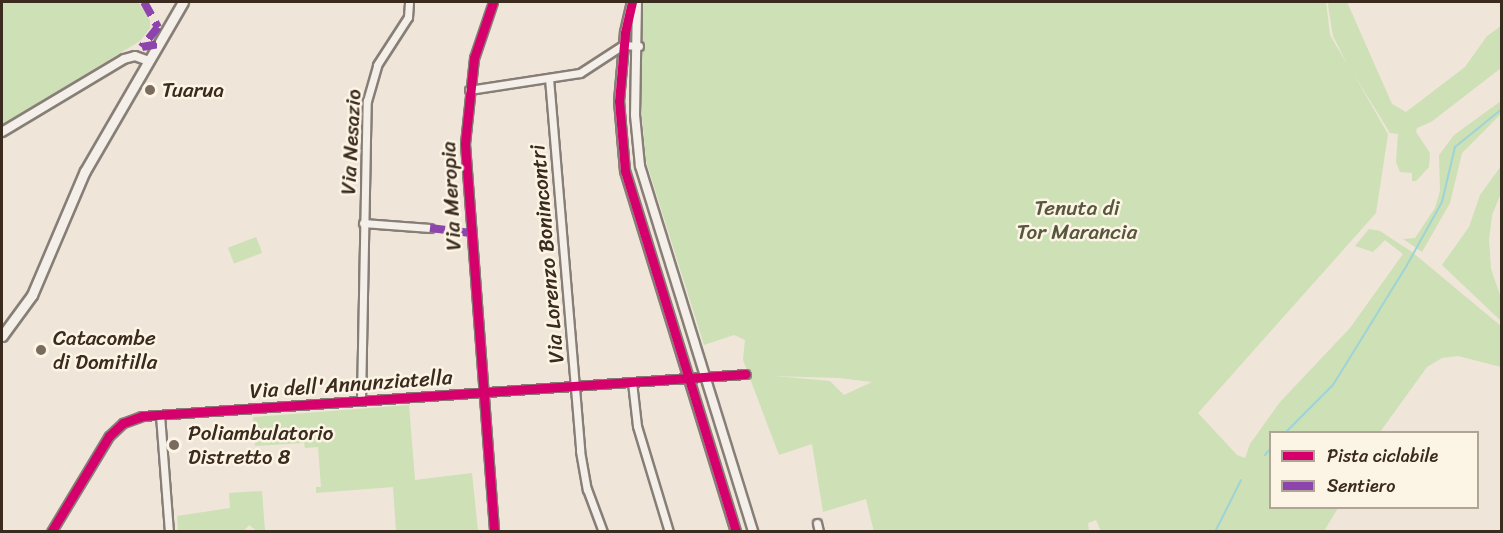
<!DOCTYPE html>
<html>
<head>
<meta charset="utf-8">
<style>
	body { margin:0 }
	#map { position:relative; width:1503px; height:533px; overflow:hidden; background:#efe5d9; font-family:Sriracha,sans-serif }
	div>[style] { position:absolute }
	.green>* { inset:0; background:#cde0b6; transform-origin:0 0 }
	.stream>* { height:2px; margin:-1px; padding:0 1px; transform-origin:1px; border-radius:1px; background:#9ed4d6 }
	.roads { filter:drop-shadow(2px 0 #877f77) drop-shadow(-2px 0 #877f77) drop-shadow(0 2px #877f77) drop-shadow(0 -2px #877f77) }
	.minor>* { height:7px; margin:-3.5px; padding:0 3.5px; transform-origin:3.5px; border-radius:3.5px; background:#f4f0e9 }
	.tertiary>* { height:8px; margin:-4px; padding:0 4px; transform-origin:4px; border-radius:4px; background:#f4f0e9 }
	.secondary>* { height:9px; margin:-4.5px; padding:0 4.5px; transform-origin:4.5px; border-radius:4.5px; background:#f4f0e9 }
	.quiet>* { height:8px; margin-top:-4px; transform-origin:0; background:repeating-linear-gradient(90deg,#8e44ad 0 15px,transparent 0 23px) }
	.cycleway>* { height:9px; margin:-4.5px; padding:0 4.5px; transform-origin:4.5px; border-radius:4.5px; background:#d6006c }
	.dots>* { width:16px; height:16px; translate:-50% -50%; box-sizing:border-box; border:3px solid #fcf5e5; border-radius:50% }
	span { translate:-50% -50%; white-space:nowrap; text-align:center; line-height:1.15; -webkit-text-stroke:5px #fcf5e5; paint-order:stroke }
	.poi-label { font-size:21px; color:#3b2a1e }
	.left { translate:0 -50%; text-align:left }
	.street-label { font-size:21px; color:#3b2a1e }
	.park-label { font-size:21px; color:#58563d }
	.frame { position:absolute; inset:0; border:3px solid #3b2a1e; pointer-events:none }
	.legend { position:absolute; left:1269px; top:431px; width:210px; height:78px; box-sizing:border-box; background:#fcf5e5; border:2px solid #afa495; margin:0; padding:8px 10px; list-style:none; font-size:18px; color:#3b2a1e }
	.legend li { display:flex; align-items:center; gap:12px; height:30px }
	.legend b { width:30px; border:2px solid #afa495 }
</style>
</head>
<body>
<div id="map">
	<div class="green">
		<i style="clip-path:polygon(2px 2px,138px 2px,150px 20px,150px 28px,140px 41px,2px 125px)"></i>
		<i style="clip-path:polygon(evenodd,643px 2px,1326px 2px,1330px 35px,1348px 66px,1333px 36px,1328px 5px,1329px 2px,1347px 2px,1392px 104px,1406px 112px,1465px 67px,1487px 36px,1501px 26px,1501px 68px,1431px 122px,1417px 128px,1416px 132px,1430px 153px,1429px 167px,1416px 181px,1412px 181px,1412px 173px,1400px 172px,1396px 162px,1398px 134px,1390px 133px,1353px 73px,1388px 134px,1376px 213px,1198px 413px,1237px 455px,1245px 458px,1250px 444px,1280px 402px,1350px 328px,1403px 254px,1385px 240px,1373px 252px,1355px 246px,1369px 229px,1380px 231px,1412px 252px,1501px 326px,1501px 367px,1458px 356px,1442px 358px,1427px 367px,1380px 432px,1270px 432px,1270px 508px,1338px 508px,1324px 531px,1101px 531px,1096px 520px,1088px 523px,1089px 531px,874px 532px,866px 499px,823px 512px,812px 444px,779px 455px,743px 360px,745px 340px,734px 335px,704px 345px,646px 161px,641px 104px,643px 2px,774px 376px,839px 378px,872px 382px,844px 395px,830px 381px,774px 376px)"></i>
		<i style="clip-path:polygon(1501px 101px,1501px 114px,1462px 153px,1450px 203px,1422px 252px,1403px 239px,1415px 238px,1435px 208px,1440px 191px,1439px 155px,1454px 135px)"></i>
		<i style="clip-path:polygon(1501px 166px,1501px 193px,1492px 215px,1489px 240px,1491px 269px,1501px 298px,1501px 321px,1442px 265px,1469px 227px,1480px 195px)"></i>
		<i style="left:256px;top:237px;width:17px;height:30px;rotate:69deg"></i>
		<i style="clip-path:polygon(409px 405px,415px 480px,472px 473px,478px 531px,396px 531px,393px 487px,316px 493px,316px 487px,321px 487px,318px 447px,305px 448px,304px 443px,255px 446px,253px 417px)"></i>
		<i style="clip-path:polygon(262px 491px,265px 531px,257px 531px,249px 525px,244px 531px,178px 531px,177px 516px,230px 508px,229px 493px)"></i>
	</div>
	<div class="stream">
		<i style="left:1286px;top:432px;width:66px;rotate:-45deg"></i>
		<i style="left:1333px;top:385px;width:141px;rotate:-58.3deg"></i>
		<i style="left:1407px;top:265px;width:72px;rotate:-60.9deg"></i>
		<i style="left:1442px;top:202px;width:57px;rotate:-76.7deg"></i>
		<i style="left:1455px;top:147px;width:60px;rotate:-39deg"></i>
		<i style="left:1265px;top:455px;width:8px;rotate:-50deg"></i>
		<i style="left:1215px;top:532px;width:58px;rotate:-63.4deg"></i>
	</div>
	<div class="roads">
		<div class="minor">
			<i style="left:493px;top:2px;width:59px;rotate:108.7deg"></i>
			<i style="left:474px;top:58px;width:86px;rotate:96deg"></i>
			<i style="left:465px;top:144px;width:389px;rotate:85.7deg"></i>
			<i style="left:549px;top:78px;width:374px;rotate:85.2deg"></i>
			<i style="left:580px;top:451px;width:39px;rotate:80deg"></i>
			<i style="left:587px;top:489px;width:46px;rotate:69.6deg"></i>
			<i style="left:469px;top:90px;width:112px;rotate:-8.7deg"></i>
			<i style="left:580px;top:73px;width:51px;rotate:-33.1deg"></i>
			<i style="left:623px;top:45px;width:16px;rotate:4deg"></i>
			<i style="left:363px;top:223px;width:67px;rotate:4.3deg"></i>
			<i style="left:632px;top:382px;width:44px;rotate:83.5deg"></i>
			<i style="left:637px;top:426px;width:111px;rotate:73.2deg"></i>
			<i style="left:361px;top:400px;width:299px;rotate:-88.9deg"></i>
			<i style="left:367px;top:101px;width:37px;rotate:-74deg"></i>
			<i style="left:377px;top:65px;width:57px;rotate:-57.1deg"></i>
			<i style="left:408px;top:17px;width:15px;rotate:-86deg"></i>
			<i style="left:160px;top:415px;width:117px;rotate:85.6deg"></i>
			<i style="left:817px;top:523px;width:9px;rotate:77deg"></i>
			<i style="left:51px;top:532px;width:112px;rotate:-58.9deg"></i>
			<i style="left:109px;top:436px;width:19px;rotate:-43deg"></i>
			<i style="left:123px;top:423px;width:20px;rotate:-20deg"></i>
			<i style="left:142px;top:416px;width:605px;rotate:-3.98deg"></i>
		</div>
		<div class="tertiary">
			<i style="left:632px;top:2px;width:32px;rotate:103deg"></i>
			<i style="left:625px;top:33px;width:68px;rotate:95deg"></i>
			<i style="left:619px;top:101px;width:70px;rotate:85.1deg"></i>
			<i style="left:625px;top:171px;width:378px;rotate:72.9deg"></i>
			<i style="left:637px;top:2px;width:113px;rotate:91deg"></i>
			<i style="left:635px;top:115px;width:51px;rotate:84.4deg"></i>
			<i style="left:640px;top:166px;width:383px;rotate:72.8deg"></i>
			<i style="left:2px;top:132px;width:142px;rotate:-30.9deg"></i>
			<i style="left:124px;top:59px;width:11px;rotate:-15deg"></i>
			<i style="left:135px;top:56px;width:15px;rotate:20deg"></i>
		</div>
		<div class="secondary">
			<i style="left:2px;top:336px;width:51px;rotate:-53.8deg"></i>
			<i style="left:32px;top:295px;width:135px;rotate:-66.9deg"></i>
			<i style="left:85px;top:171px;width:195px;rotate:-59.9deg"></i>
		</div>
	</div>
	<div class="quiet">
		<i style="left:144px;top:2px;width:29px;rotate:61deg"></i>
		<i style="left:158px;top:27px;width:26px;rotate:129deg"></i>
		<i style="left:142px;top:47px;width:17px;rotate:-10deg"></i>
		<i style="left:430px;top:228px;width:41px;rotate:7deg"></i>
	</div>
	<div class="cycleway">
		<i style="left:493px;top:2px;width:59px;rotate:108.7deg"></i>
		<i style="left:474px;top:58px;width:86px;rotate:96deg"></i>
		<i style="left:465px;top:144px;width:389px;rotate:85.7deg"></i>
		<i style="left:632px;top:2px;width:32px;rotate:103deg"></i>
		<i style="left:625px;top:33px;width:68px;rotate:95deg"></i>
		<i style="left:619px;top:101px;width:70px;rotate:85.1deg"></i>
		<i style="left:625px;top:171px;width:378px;rotate:72.9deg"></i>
		<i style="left:51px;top:532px;width:112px;rotate:-58.9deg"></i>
		<i style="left:109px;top:436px;width:19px;rotate:-43deg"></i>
		<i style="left:123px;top:423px;width:20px;rotate:-20deg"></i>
		<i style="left:142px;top:416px;width:605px;rotate:-3.98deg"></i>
	</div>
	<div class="dots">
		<i style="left:150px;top:90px;background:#7a6b5f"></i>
		<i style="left:41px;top:350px;background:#7a6b5f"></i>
		<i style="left:174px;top:445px;background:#7a6b5f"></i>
	</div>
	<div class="poi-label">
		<span class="left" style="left:162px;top:90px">Tuarua</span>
		<span class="left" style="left:53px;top:350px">Catacombe<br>di Domitilla</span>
		<span class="left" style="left:188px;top:445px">Poliambulatorio<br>Distretto 8</span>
	</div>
	<div class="street-label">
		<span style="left:351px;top:142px;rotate:-87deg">Via Nesazio</span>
		<span style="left:451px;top:196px;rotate:-93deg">Via Meropia</span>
		<span style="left:547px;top:254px;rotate:-95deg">Via Lorenzo Bonincontri</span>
		<span style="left:351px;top:384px;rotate:-4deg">Via dell'Annunziatella</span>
	</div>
	<div class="park-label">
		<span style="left:1077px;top:220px">Tenuta di<br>Tor Marancia</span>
	</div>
	<div class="frame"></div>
	<ul class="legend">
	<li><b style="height:8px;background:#d6006c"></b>Pista ciclabile</li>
	<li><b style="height:8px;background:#8e44ad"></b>Sentiero</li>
	</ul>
</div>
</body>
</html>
